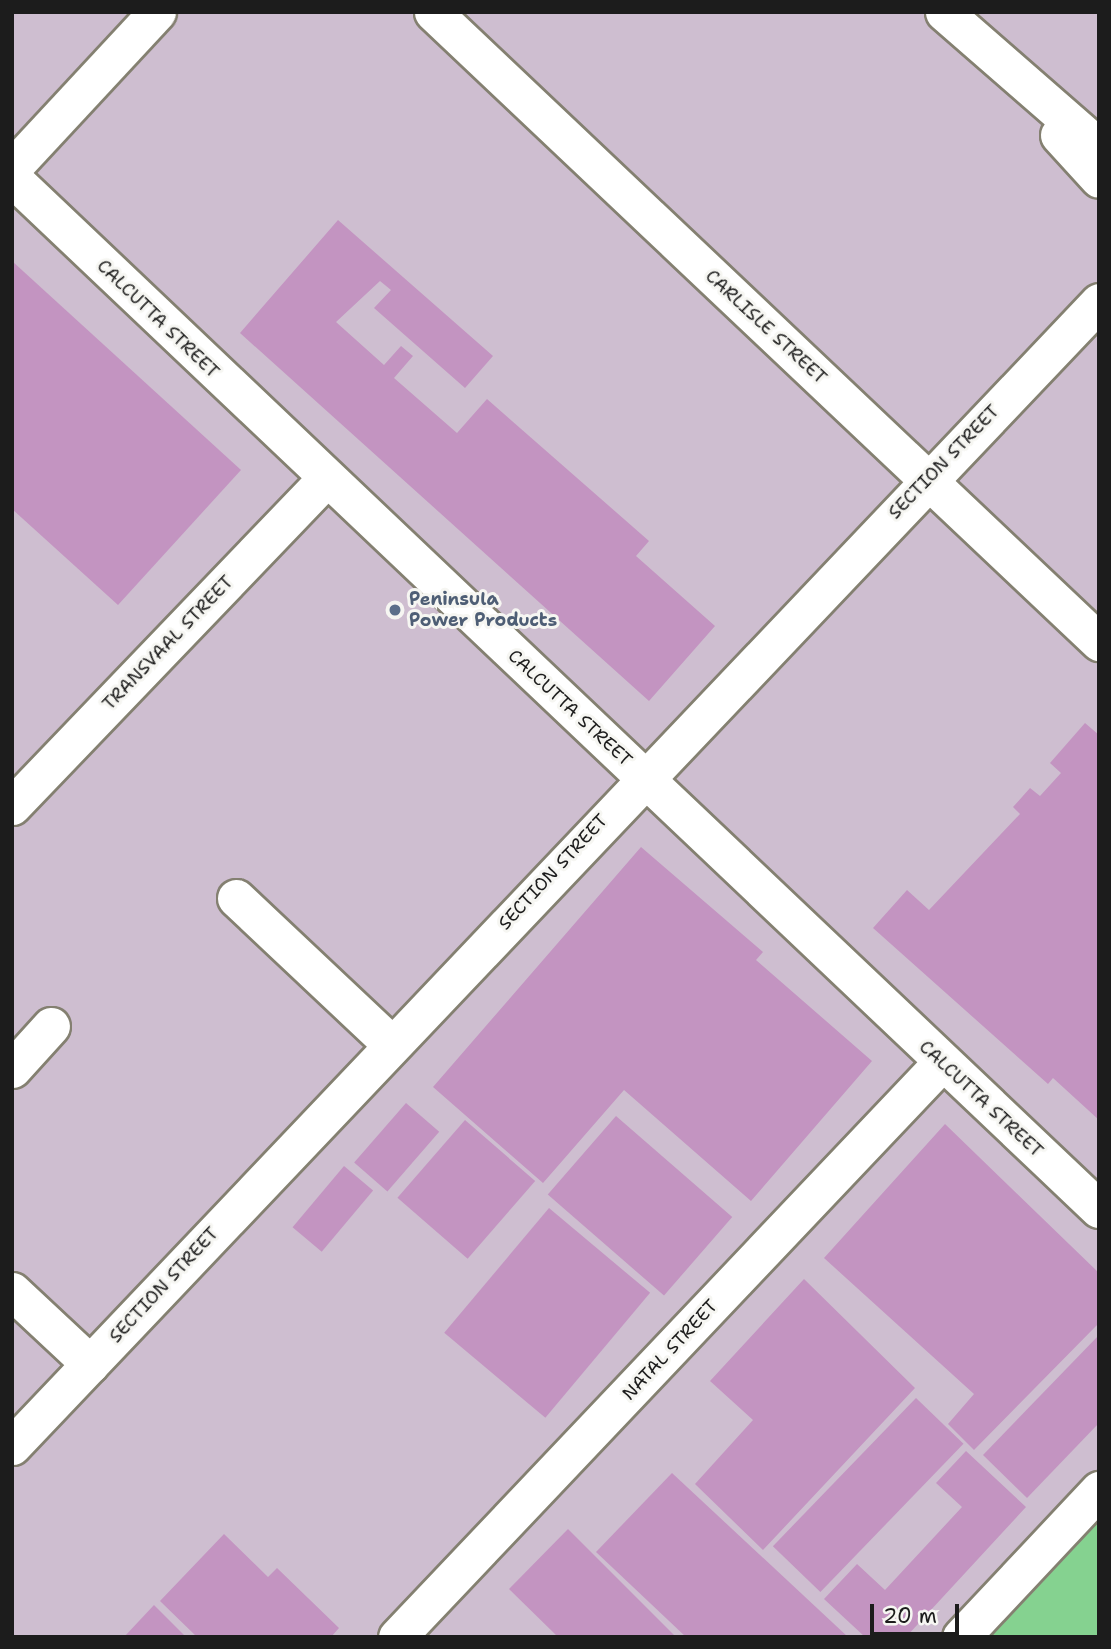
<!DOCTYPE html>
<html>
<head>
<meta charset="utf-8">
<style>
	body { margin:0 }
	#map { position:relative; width:1111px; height:1649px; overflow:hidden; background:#ede3c6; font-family:"Shantell Sans",sans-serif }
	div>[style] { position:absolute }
	.industrial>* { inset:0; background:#cebed0 }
	.green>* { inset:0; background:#85d290 }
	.building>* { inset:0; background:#c394c1; transform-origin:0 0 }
	.roads { filter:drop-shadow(2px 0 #848071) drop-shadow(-2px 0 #848071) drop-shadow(0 2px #848071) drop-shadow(0 -2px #848071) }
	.minor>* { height:37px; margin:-18.5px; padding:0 18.5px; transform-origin:18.5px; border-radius:18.5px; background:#fff }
	.dots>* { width:19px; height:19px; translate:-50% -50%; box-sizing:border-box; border:4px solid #f6f6f2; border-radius:50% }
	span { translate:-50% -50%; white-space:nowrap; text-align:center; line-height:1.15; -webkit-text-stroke:6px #f6f6f2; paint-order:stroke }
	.street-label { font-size:18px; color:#1c1c1c }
	.service-label { font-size:18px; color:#4e5e75; font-weight:700 }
	.left { translate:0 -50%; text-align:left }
	.frame { position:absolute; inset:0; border:14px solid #1c1c1c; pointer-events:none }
	.scale { position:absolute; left:870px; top:1604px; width:89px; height:32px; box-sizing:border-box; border:4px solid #1c1c1c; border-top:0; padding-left:9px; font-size:21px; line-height:24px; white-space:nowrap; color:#1c1c1c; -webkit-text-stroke:5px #f6f6f2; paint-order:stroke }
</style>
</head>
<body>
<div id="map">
	<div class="industrial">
		<i style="clip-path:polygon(12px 12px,1099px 12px,1099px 1487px,958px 1637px,12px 1637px)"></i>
	</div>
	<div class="green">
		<i style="clip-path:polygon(1099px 1513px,1099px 1637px,981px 1637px)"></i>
	</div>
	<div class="building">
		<i style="clip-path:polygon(338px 220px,493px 356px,465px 388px,374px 308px,391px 290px,380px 281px,336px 322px,384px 365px,401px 346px,413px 356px,394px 378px,457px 433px,487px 399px,649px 541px,636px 556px,715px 626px,649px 701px,240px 333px)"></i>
		<i style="clip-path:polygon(12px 261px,241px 470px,118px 605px,12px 509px)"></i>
		<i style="clip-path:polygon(1085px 723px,1099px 735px,1099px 1120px,1053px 1078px,1048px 1084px,873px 928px,907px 890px,929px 910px,1020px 814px,1013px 807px,1030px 788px,1040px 796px,1061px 773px,1050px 763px)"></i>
		<i style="clip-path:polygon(641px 847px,763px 952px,756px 960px,872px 1061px,751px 1201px,624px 1090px,543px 1183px,433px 1087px)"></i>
		<i style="left:406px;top:1103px;width:44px;height:79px;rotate:41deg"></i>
		<i style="left:616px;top:1116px;width:154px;height:104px;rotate:41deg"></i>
		<i style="left:465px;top:1120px;width:93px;height:103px;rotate:41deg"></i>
		<i style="clip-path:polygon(945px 1124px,1099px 1273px,1099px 1323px,974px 1450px,948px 1424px,974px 1394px,824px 1258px)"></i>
		<i style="left:344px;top:1166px;width:38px;height:80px;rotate:40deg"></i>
		<i style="left:549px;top:1208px;width:132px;height:163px;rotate:40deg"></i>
		<i style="clip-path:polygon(804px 1279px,915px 1388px,763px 1550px,695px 1484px,753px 1420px,710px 1381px)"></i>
		<i style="clip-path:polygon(1099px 1335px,1099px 1423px,1027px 1498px,983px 1455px)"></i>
		<i style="left:916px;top:1398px;width:66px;height:206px;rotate:44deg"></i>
		<i style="clip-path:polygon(966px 1451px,1026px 1507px,906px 1637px,865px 1637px,824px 1599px,857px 1564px,885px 1590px,962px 1507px,936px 1483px)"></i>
		<i style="clip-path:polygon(672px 1473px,848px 1637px,686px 1637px,596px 1552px)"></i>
		<i style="clip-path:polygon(568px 1529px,676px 1637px,558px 1637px,509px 1589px)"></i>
		<i style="clip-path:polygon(224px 1534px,268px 1577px,277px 1568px,339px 1628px,331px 1637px,197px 1637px,160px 1601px)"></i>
		<i style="clip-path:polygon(154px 1605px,186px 1637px,124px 1637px)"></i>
	</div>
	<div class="roads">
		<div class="minor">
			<i style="left:433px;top:12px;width:917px;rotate:43.41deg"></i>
			<i style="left:944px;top:12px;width:206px;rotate:41.1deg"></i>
			<i style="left:1059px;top:135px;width:59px;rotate:47.7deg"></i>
			<i style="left:12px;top:168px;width:213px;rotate:-47.1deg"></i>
			<i style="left:12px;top:178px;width:1498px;rotate:43.49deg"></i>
			<i style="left:12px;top:806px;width:452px;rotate:-46.2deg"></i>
			<i style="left:236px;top:898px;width:213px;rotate:43.3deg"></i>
			<i style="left:12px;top:1069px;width:58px;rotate:-47.8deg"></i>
			<i style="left:12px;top:1291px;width:107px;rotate:43.1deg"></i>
			<i style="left:12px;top:1446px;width:1578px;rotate:-46.46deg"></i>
			<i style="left:397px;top:1637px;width:792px;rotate:-46.53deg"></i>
			<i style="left:961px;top:1637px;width:202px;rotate:-46.8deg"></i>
		</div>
	</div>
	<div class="dots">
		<i style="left:395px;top:610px;background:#5c6f8a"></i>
	</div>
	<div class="street-label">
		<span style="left:158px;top:319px;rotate:44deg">CALCUTTA STREET</span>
		<span style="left:766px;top:327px;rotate:43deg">CARLISLE STREET</span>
		<span style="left:944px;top:462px;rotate:-46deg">SECTION STREET</span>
		<span style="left:168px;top:643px;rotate:-46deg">TRANSVAAL STREET</span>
		<span style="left:570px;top:708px;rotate:43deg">CALCUTTA STREET</span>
		<span style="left:553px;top:872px;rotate:-47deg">SECTION STREET</span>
		<span style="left:981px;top:1099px;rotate:43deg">CALCUTTA STREET</span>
		<span style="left:164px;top:1285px;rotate:-47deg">SECTION STREET</span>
		<span style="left:670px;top:1350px;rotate:-47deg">NATAL STREET</span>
	</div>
	<div class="service-label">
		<span class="left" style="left:409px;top:610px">Peninsula<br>Power Products</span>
	</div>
	<div class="frame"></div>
	<div class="scale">20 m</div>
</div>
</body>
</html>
